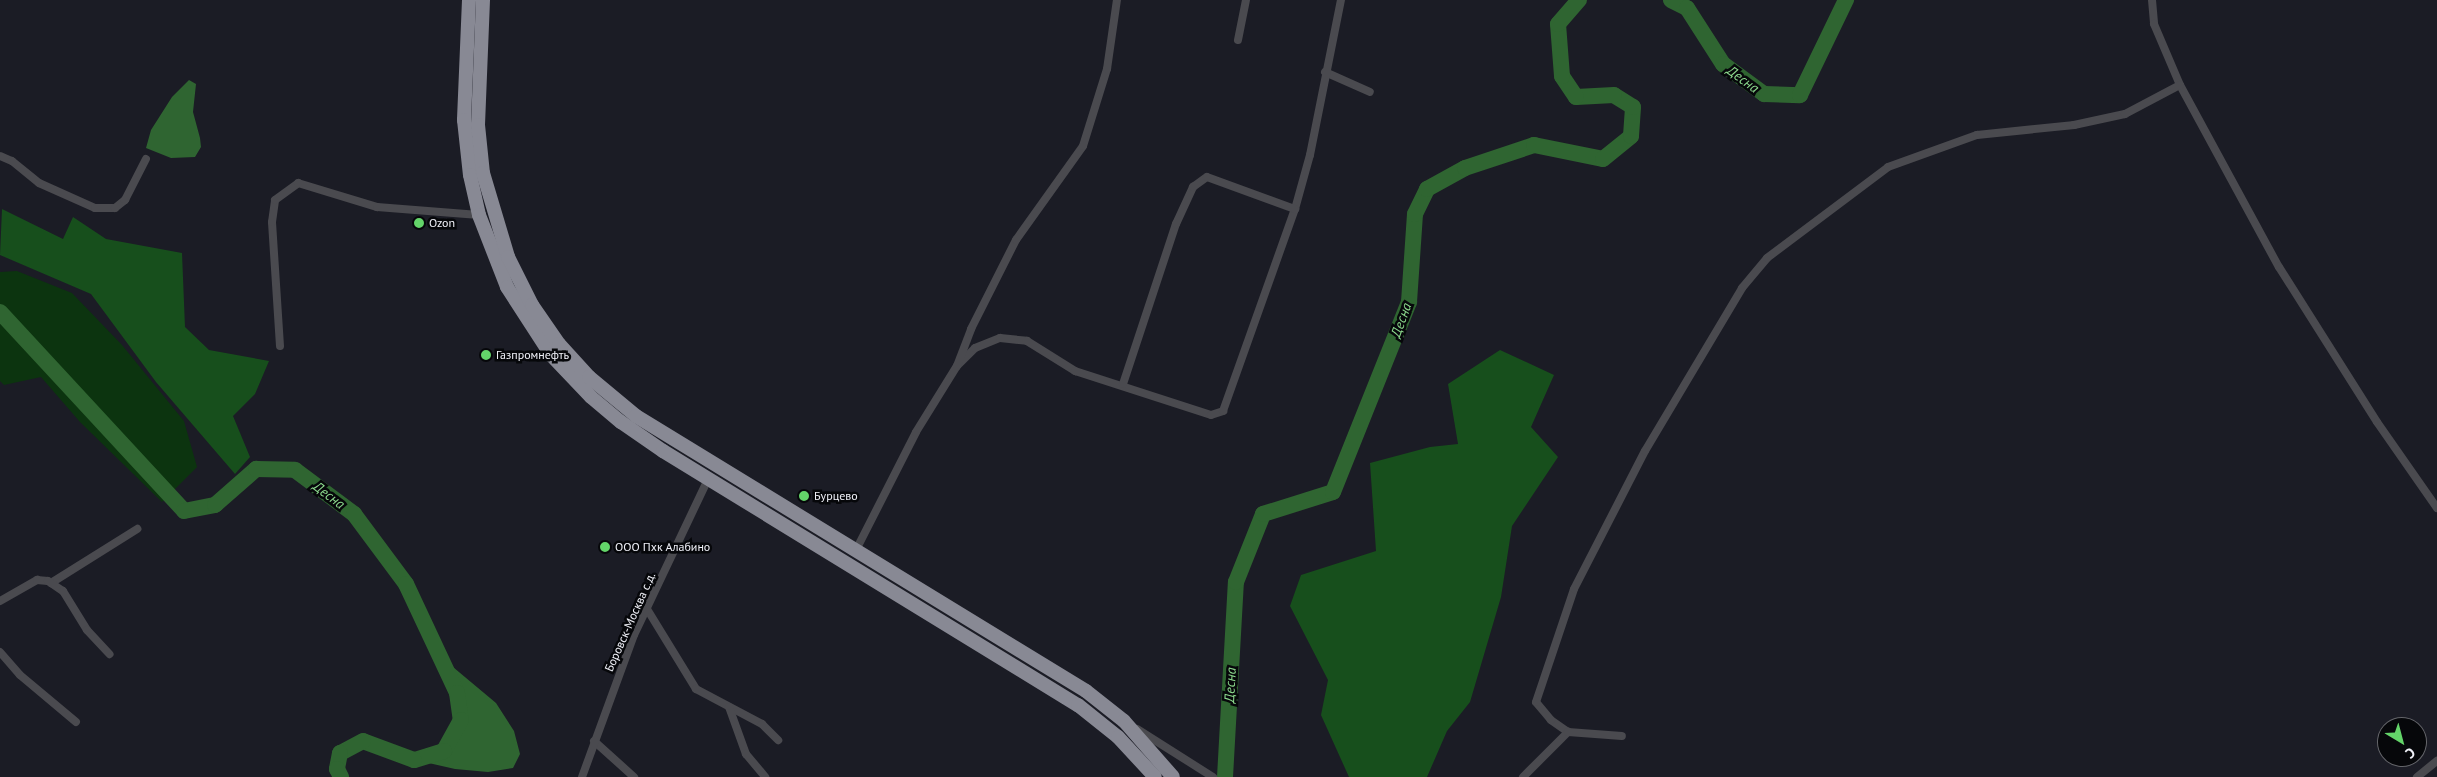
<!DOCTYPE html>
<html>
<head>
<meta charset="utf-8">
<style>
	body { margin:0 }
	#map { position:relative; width:2437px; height:777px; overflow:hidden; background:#1b1c25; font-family:"PT Sans",sans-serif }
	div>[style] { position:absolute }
	.green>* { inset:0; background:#0c340f }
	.forest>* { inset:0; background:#174f1c }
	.water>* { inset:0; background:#2f6531 }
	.river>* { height:16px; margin:-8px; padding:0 8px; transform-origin:8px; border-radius:8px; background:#2f6531 }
	.street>* { height:8px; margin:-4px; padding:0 4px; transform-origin:4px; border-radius:4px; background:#4a4a4f }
	.highway>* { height:14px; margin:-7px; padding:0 7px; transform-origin:7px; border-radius:7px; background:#888994 }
	.dots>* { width:14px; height:14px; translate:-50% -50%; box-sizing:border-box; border:2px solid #06070a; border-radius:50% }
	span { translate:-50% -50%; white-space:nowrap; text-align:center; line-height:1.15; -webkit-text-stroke:5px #06070a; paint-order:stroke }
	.poi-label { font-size:12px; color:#f1f2f9 }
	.left { translate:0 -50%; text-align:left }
	.street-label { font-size:12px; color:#f1f2f9 }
	.water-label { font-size:14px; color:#8cd98d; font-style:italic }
	.north { position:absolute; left:2377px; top:717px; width:50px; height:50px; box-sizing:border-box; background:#06070a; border:1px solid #64656a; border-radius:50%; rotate:143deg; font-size:14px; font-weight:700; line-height:20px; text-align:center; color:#f1f2f9 }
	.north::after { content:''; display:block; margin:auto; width:18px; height:22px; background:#63d469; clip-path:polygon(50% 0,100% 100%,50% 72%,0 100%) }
</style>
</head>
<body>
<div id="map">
	<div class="green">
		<i style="clip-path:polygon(17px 271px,72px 293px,122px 345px,184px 421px,197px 467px,162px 502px,80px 422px,41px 377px,4px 385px,0 381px,0 272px)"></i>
	</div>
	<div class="forest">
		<i style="clip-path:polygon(2px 209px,63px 239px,73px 217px,106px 239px,182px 253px,185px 327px,209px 350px,269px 361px,255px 394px,233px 416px,250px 457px,235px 474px,156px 382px,91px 294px,0 255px)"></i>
		<i style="clip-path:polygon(1500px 350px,1554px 375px,1531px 427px,1558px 457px,1512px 526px,1501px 597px,1470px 702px,1447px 731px,1427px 777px,1349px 777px,1321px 715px,1328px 680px,1290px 606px,1301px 575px,1376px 551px,1370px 463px,1430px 447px,1458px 444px,1448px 384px)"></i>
	</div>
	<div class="water">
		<i style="clip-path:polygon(189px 80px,196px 84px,193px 112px,200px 138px,201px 147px,195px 157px,171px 158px,146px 148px,151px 130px,172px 97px)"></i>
		<i style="clip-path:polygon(441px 657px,496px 703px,514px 731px,520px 754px,513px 768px,488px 772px,455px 769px,411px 759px,444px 751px,461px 720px,457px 693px)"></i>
	</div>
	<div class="river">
		<i style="left:1671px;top:0;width:18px;rotate:27deg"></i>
		<i style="left:1687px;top:8px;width:67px;rotate:57.3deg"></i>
		<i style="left:1723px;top:64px;width:51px;rotate:36.2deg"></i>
		<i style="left:1764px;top:94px;width:36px;rotate:2deg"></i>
		<i style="left:1800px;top:95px;width:106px;rotate:-64.2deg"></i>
		<i style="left:0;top:312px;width:271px;rotate:47.2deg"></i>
		<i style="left:184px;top:511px;width:32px;rotate:-11deg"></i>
		<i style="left:215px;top:505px;width:55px;rotate:-41.3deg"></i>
		<i style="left:256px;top:469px;width:39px;rotate:1deg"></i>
		<i style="left:295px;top:470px;width:74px;rotate:36.7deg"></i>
		<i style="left:354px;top:514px;width:87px;rotate:53.4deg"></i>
		<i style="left:406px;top:584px;width:120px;rotate:64.9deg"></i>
		<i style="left:457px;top:693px;width:27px;rotate:82deg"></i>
		<i style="left:461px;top:720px;width:35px;rotate:119deg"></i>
		<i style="left:444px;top:751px;width:31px;rotate:163deg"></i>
		<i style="left:414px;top:760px;width:54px;rotate:-159.6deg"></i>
		<i style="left:363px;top:741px;width:26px;rotate:152deg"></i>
		<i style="left:340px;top:753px;width:16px;rotate:101deg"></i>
		<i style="left:337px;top:769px;width:9px;rotate:63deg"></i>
		<i style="left:1225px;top:777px;width:195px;rotate:-86.8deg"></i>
		<i style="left:1236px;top:582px;width:73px;rotate:-68.3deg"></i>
		<i style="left:1263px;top:514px;width:73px;rotate:-17.4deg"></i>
		<i style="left:1333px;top:492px;width:205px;rotate:-68.2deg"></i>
		<i style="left:1409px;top:302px;width:88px;rotate:-86.1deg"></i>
		<i style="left:1415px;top:214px;width:28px;rotate:-64deg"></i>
		<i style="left:1427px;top:189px;width:43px;rotate:-28.9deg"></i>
		<i style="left:1465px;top:168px;width:73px;rotate:-18.4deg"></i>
		<i style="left:1534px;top:145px;width:70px;rotate:11.5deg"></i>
		<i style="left:1603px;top:159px;width:36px;rotate:-39deg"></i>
		<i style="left:1631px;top:136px;width:29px;rotate:-86deg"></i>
		<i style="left:1633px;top:107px;width:22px;rotate:-148deg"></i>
		<i style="left:1614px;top:95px;width:38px;rotate:177deg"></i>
		<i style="left:1576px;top:97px;width:25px;rotate:-124deg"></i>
		<i style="left:1562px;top:76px;width:52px;rotate:-94.4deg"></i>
		<i style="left:1558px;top:24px;width:32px;rotate:-49deg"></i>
	</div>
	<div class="street">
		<i style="left:2152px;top:0;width:24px;rotate:85deg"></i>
		<i style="left:2154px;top:24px;width:66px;rotate:66.9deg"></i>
		<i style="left:2180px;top:85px;width:207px;rotate:61.5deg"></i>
		<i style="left:2279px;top:267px;width:183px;rotate:57.7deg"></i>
		<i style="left:2377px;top:422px;width:105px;rotate:55.1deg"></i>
		<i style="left:1238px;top:40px;width:41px;rotate:-78.7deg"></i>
		<i style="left:1325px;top:72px;width:49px;rotate:24deg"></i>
		<i style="left:0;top:156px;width:13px;rotate:23deg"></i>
		<i style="left:12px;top:161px;width:35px;rotate:39deg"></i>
		<i style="left:39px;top:183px;width:61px;rotate:24.1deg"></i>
		<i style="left:95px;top:208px;width:20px"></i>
		<i style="left:115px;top:208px;width:13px;rotate:-39deg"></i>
		<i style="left:125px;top:200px;width:46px;rotate:-62.9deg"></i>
		<i style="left:280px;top:346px;width:124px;rotate:-93.7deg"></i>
		<i style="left:272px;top:222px;width:22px;rotate:-82deg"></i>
		<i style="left:275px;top:200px;width:29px;rotate:-36deg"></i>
		<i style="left:298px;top:183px;width:83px;rotate:16.9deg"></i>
		<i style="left:377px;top:207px;width:102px;rotate:4.5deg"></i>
		<i style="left:957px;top:366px;width:25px;rotate:-45deg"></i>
		<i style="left:975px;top:348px;width:27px;rotate:-22deg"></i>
		<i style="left:1000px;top:338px;width:27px;rotate:6deg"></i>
		<i style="left:1027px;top:341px;width:57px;rotate:32deg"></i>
		<i style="left:1075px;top:371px;width:143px;rotate:17.9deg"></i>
		<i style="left:1211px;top:415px;width:13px;rotate:-18deg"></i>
		<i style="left:1223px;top:411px;width:214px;rotate:-70.4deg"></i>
		<i style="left:1295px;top:209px;width:56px;rotate:-74.5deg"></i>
		<i style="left:1310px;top:155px;width:158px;rotate:-78.7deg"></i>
		<i style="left:1123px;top:384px;width:169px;rotate:-71.7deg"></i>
		<i style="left:1176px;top:224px;width:41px;rotate:-65.3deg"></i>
		<i style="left:1193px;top:187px;width:17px;rotate:-36deg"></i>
		<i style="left:1207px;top:177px;width:94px;rotate:20deg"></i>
		<i style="left:856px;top:550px;width:132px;rotate:-63deg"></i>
		<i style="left:916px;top:432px;width:78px;rotate:-58.2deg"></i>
		<i style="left:957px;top:366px;width:40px;rotate:-69deg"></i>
		<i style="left:971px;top:329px;width:100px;rotate:-63.2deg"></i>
		<i style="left:1016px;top:240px;width:115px;rotate:-54.5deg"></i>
		<i style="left:1083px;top:146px;width:81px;rotate:-72.7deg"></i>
		<i style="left:1107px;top:69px;width:70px;rotate:-81.8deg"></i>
		<i style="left:51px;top:583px;width:102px;rotate:-32.1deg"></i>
		<i style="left:0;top:601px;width:43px;rotate:-29.6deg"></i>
		<i style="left:37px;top:580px;width:11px;rotate:5deg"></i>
		<i style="left:48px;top:581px;width:18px;rotate:34deg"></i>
		<i style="left:63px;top:591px;width:46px;rotate:58.4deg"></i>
		<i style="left:87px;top:630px;width:33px;rotate:47deg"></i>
		<i style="left:647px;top:609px;width:94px;rotate:58.5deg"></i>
		<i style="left:696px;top:689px;width:75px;rotate:27.9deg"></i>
		<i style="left:762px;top:724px;width:23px;rotate:45deg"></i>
		<i style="left:0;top:652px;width:30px;rotate:49deg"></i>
		<i style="left:20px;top:675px;width:73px;rotate:40deg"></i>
		<i style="left:729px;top:707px;width:50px;rotate:70.1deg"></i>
		<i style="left:746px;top:754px;width:30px;rotate:50deg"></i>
		<i style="left:1137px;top:729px;width:90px;rotate:32.3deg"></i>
		<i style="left:1568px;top:732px;width:21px;rotate:-145deg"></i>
		<i style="left:1551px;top:720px;width:23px;rotate:-130deg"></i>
		<i style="left:1536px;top:702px;width:119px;rotate:-71.4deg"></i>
		<i style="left:1574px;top:589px;width:155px;rotate:-62.8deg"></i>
		<i style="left:1645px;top:451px;width:190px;rotate:-59.2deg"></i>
		<i style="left:1742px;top:288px;width:39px;rotate:-50deg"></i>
		<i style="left:1767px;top:258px;width:151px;rotate:-36.9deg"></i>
		<i style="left:1888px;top:167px;width:95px;rotate:-19.8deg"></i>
		<i style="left:1977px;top:135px;width:98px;rotate:-5.9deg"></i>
		<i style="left:2074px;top:125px;width:52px;rotate:-12.2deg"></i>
		<i style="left:2125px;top:114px;width:62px;rotate:-27.8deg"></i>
		<i style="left:594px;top:741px;width:54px;rotate:42deg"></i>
		<i style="left:582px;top:777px;width:151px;rotate:-69.9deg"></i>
		<i style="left:634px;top:635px;width:173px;rotate:-64.6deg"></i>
		<i style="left:1523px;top:777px;width:64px;rotate:-45deg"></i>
		<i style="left:1568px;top:732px;width:54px;rotate:4.2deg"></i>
		<i style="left:2417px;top:777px;width:26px;rotate:-39deg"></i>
	</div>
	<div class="highway">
		<i style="left:469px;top:0;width:120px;rotate:92.4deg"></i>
		<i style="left:464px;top:120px;width:55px;rotate:83.8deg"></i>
		<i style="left:470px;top:175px;width:41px;rotate:77.3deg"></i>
		<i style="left:479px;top:215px;width:77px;rotate:68.7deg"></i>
		<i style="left:507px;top:287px;width:81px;rotate:57.1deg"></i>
		<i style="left:551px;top:355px;width:58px;rotate:46.4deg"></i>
		<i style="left:591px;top:397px;width:39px;rotate:40deg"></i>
		<i style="left:621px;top:422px;width:51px;rotate:34.6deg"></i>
		<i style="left:663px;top:451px;width:487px;rotate:31.5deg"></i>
		<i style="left:1078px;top:705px;width:51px;rotate:38.7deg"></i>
		<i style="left:1118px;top:737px;width:54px;rotate:47.2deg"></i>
		<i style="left:483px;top:0;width:125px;rotate:92.3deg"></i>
		<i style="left:478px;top:125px;width:48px;rotate:84.1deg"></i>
		<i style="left:483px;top:173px;width:88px;rotate:73.4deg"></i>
		<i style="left:508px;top:257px;width:54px;rotate:63.4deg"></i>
		<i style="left:532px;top:305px;width:47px;rotate:55.3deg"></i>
		<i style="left:559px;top:344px;width:45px;rotate:47.7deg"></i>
		<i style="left:589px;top:377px;width:61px;rotate:39.7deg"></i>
		<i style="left:636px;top:416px;width:527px;rotate:31.43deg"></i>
		<i style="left:1086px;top:691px;width:48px;rotate:38.3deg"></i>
		<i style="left:1124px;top:721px;width:74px;rotate:48.8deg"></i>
	</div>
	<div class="dots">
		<i style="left:419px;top:223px;background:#63d469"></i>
		<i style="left:486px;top:355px;background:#63d469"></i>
		<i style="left:804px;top:496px;background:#63d469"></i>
		<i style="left:605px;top:547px;background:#63d469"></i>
	</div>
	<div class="poi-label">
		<span class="left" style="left:429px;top:223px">Ozon</span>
		<span class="left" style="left:496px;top:355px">Газпромнефть</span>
		<span class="left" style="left:814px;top:496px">Бурцево</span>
		<span class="left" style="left:615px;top:547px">ООО Пхк Алабино</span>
	</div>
	<div class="street-label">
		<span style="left:630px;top:622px;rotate:-66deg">Боровск-Москва с.д.</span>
	</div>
	<div class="water-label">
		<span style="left:1743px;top:79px;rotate:36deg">Десна</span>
		<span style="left:1401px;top:320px;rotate:-70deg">Десна</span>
		<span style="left:329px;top:495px;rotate:37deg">Десна</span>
		<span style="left:1230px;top:685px;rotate:-87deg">Десна</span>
	</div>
	<div class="north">С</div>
</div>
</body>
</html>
